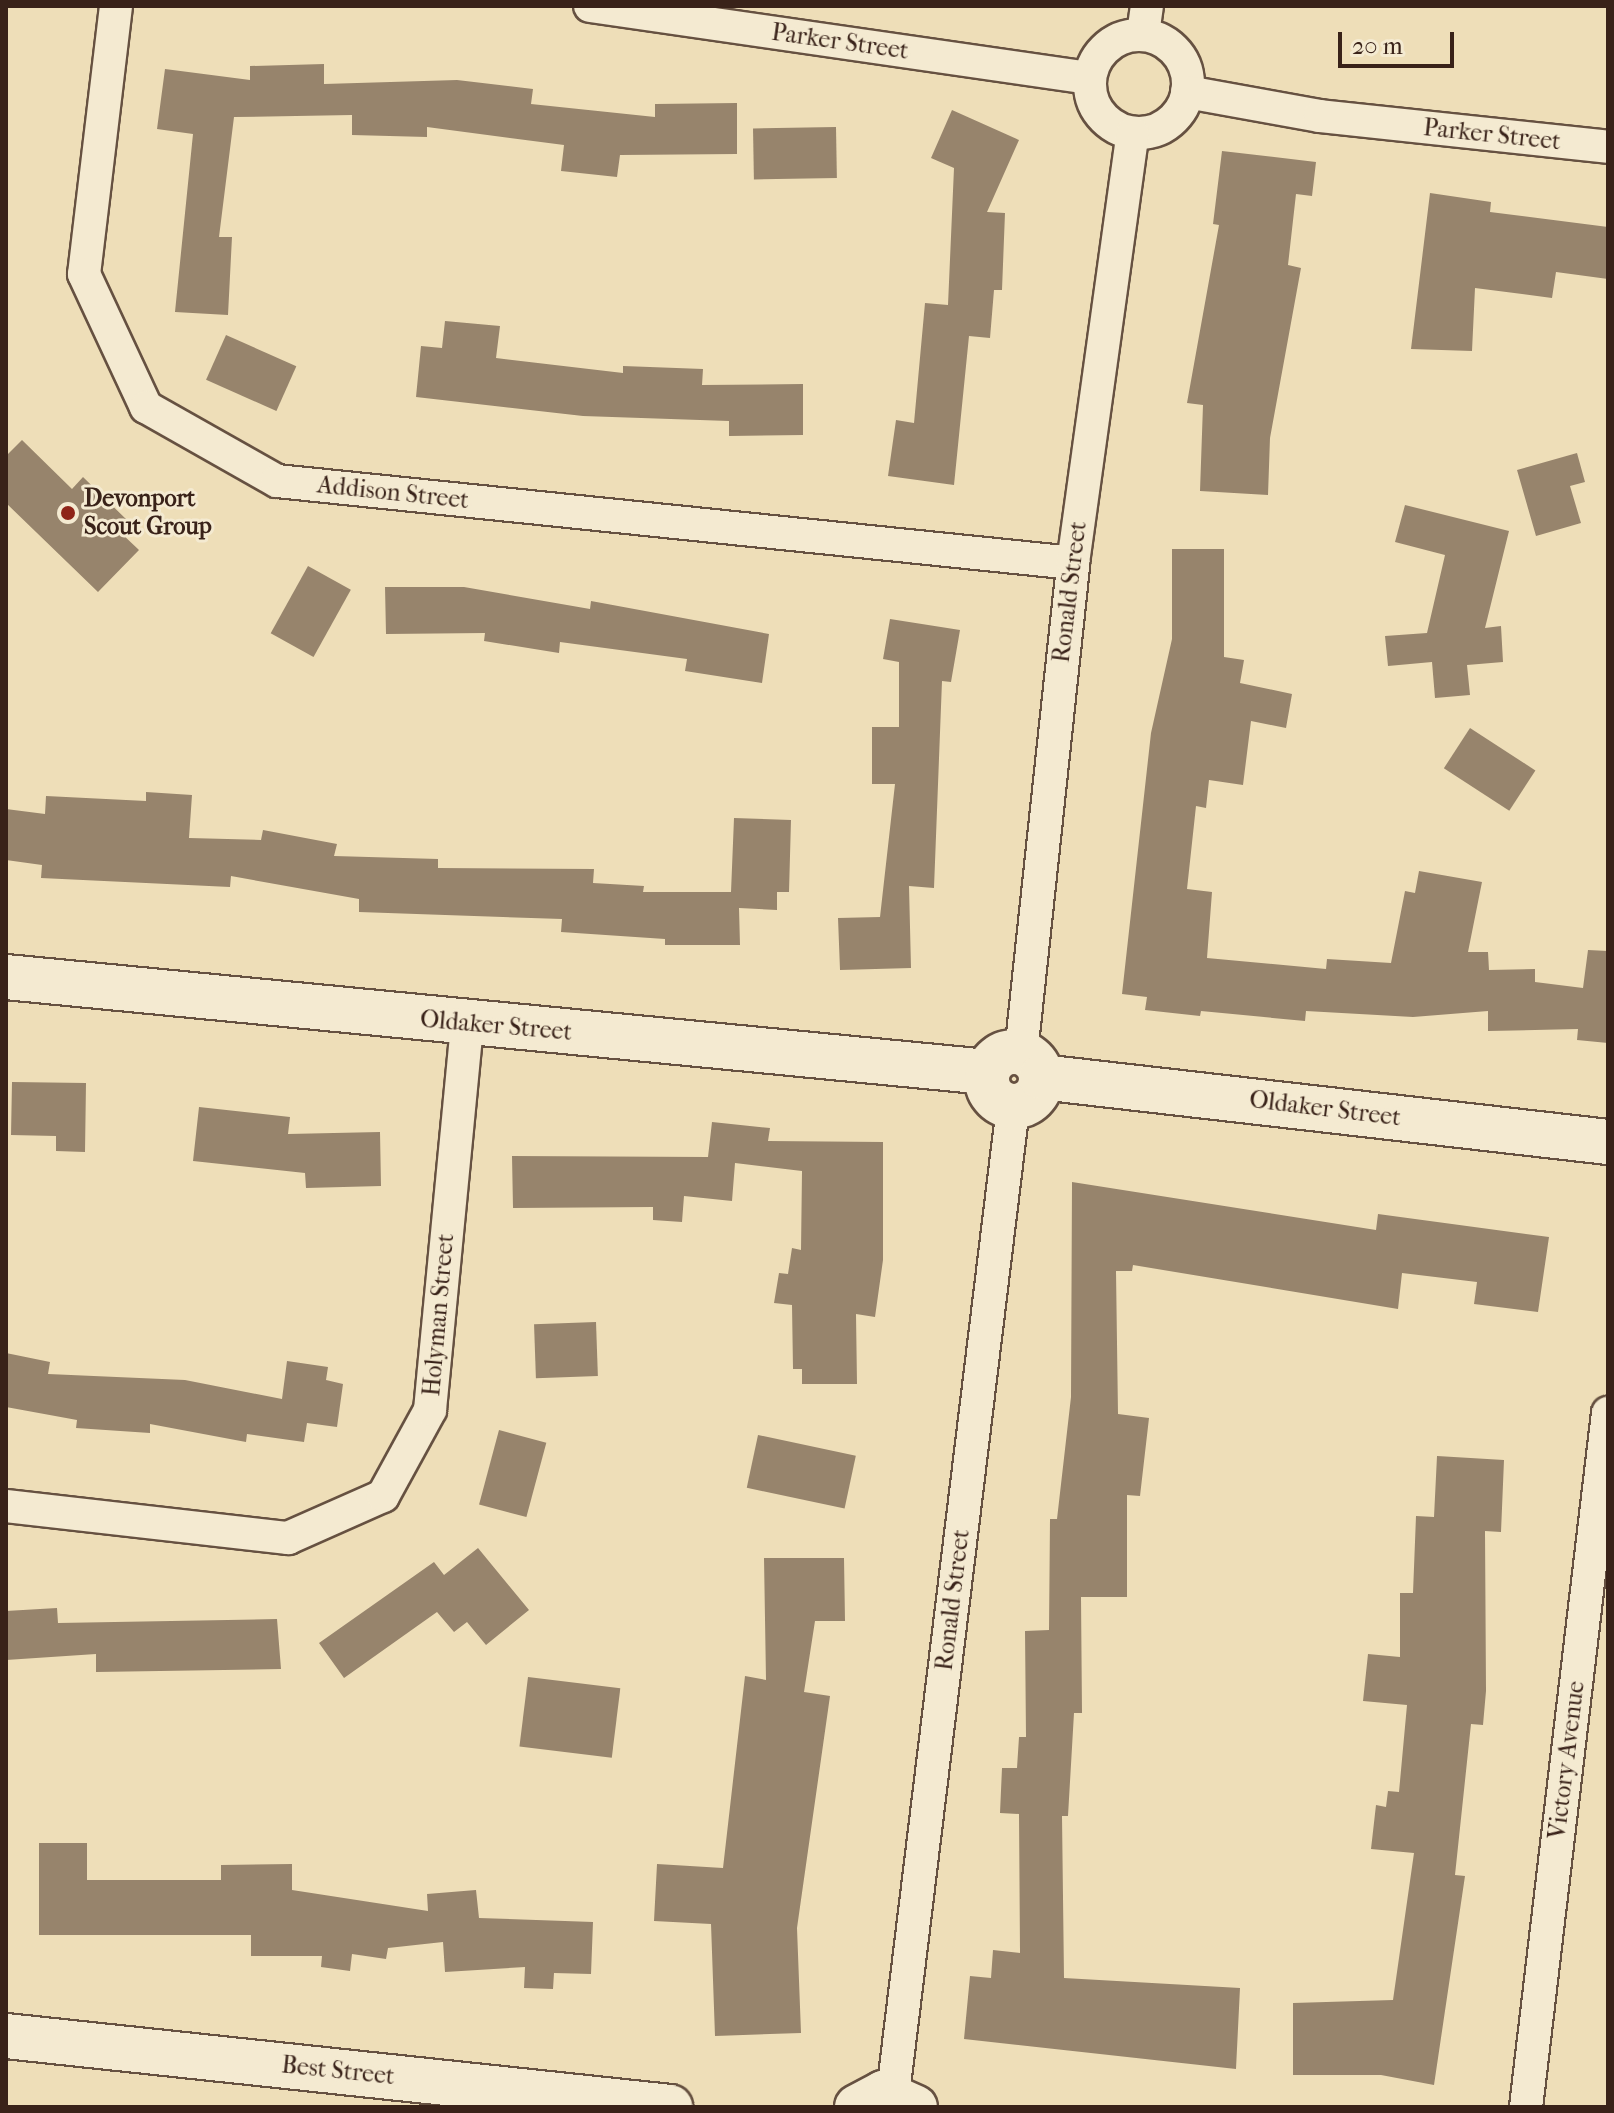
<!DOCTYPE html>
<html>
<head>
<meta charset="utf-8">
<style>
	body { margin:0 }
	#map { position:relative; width:1614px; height:2113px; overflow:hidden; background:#eedeb8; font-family:"IM FELL French Canon",serif }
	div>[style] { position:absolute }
	.building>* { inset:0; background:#97846c; transform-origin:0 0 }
	.roads { filter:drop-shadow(2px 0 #665141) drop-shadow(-2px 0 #665141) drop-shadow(0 2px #665141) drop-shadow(0 -2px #665141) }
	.street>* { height:32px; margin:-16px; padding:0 16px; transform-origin:16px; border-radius:16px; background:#f4ead1 }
	.street>.ring { margin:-16px; padding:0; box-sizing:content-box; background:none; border:32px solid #f4ead1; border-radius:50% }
	.secondary>* { height:44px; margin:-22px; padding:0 22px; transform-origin:22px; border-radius:22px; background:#f4ead1 }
	.secondary>.ring { margin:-22px; padding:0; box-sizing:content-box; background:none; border:44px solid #f4ead1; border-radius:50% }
	.dots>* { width:22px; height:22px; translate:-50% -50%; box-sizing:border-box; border:4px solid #f4ead1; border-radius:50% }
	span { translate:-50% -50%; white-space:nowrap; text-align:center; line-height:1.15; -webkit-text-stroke:6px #f4ead1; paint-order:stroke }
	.street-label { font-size:24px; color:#392219 }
	.poi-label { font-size:24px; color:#392219; font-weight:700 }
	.left { translate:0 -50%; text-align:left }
	.frame { position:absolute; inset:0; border:8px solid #392219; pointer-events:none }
	.scale { position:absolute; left:1338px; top:32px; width:116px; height:36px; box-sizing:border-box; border:4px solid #392219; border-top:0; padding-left:10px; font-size:24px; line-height:28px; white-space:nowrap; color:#392219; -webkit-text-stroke:6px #f4ead1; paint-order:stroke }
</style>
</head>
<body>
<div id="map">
	<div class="building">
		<i style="clip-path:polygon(324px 64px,324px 84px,457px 80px,533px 89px,531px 104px,655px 117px,655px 104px,737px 103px,737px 154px,620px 155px,617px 177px,561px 171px,564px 145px,427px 127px,427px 137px,352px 135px,352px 115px,234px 117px,219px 237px,232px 237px,228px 315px,175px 312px,193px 134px,157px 129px,165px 69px,250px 80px,250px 66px)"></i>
		<i style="clip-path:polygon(952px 110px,1019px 140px,987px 212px,1005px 213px,1002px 290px,994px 290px,990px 338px,969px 336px,954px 485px,888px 476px,896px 420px,914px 423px,925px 303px,948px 305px,954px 168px,931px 158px)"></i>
		<i style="left:836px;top:127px;width:51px;height:83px;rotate:89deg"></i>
		<i style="clip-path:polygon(1222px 151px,1316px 162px,1312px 196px,1296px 194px,1288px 265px,1301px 268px,1270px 438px,1268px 495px,1200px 491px,1203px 405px,1187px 403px,1219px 225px,1213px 224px)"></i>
		<i style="clip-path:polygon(1430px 193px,1491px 202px,1490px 212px,1608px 227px,1608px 279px,1556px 272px,1552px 298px,1475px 288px,1472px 351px,1411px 349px)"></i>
		<i style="clip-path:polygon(445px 321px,500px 326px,496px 358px,623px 373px,623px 366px,703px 369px,702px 385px,803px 384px,803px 435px,729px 436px,729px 421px,583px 416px,416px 397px,421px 346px,442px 348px)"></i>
		<i style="left:226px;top:335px;width:77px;height:49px;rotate:24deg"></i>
		<i style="clip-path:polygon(22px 440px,72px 489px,83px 477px,130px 523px,121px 533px,139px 550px,98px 592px,6px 503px,6px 456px)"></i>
		<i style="clip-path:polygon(1577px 453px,1585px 482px,1570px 486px,1581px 523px,1536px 536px,1517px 470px)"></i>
		<i style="clip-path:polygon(1405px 505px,1509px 531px,1485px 628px,1501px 626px,1503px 662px,1467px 665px,1470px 695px,1435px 698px,1432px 662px,1388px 666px,1385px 636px,1427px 633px,1445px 555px,1395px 542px)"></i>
		<i style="clip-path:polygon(1172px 549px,1224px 549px,1224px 657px,1244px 660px,1240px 683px,1292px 694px,1286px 728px,1251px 721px,1243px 785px,1209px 780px,1206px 808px,1196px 806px,1187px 889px,1212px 892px,1207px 958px,1326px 969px,1327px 959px,1391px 963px,1405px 891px,1415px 893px,1419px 871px,1482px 882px,1468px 952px,1488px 952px,1489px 970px,1535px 969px,1535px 982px,1583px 988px,1588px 950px,1608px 951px,1608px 1043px,1577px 1040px,1578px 1029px,1488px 1031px,1488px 1011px,1413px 1017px,1306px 1011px,1305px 1021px,1201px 1011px,1200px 1016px,1145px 1010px,1147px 997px,1122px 994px,1151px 733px,1172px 639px)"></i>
		<i style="left:308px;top:566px;width:49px;height:77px;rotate:29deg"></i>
		<i style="clip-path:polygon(385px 587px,464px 587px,590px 609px,591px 601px,769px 634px,762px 683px,685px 671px,687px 659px,560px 642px,559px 653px,484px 641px,485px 633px,386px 634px)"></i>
		<i style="clip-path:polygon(890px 619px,960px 630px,951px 682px,942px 681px,934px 888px,909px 886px,911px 968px,840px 970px,838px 918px,880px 917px,895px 784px,872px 784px,872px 727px,899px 727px,899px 662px,883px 659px)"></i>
		<i style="left:1470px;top:728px;width:78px;height:48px;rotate:33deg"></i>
		<i style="clip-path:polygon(146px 792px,192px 795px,189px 838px,261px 840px,263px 830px,337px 844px,334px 856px,438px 859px,438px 868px,594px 869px,593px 883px,644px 886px,643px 892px,731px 892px,734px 818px,791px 820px,789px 892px,777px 892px,777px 910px,739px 908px,740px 945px,665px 945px,665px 939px,561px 932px,562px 919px,359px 912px,359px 899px,231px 876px,230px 887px,41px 878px,42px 865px,6px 860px,6px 809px,45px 814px,46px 796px,146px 801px)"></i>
		<i style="clip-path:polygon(12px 1082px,86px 1083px,85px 1152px,56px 1151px,56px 1136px,11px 1135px)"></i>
		<i style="clip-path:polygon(199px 1107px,290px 1117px,288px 1134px,380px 1132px,381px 1186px,306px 1188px,305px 1173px,193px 1161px)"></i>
		<i style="clip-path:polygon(712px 1122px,770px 1128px,768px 1141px,883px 1142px,883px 1260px,875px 1317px,856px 1314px,857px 1384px,802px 1384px,802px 1369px,793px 1369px,792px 1305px,774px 1303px,779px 1273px,788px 1274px,792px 1248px,801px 1250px,802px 1171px,735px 1163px,732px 1201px,684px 1196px,682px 1222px,653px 1220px,653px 1207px,513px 1208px,512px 1156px,708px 1157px)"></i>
		<i style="clip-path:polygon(1072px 1182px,1376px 1230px,1378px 1214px,1549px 1237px,1538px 1312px,1474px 1304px,1477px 1282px,1402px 1273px,1398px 1309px,1133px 1265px,1132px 1271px,1116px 1271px,1118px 1414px,1149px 1418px,1140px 1496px,1127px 1495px,1127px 1597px,1081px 1597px,1082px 1713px,1074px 1713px,1068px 1816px,1062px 1816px,1064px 1978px,1240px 1988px,1236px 2069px,964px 2039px,970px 1976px,991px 1978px,993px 1950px,1020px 1953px,1019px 1814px,1000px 1813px,1002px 1768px,1017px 1768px,1019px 1737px,1026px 1737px,1025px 1631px,1049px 1630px,1050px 1519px,1057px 1519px,1071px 1397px)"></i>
		<i style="left:596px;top:1322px;width:54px;height:62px;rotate:88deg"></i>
		<i style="clip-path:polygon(6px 1353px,50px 1362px,48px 1374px,185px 1380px,282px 1399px,287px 1361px,328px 1367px,326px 1380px,343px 1384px,337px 1427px,307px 1423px,304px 1442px,247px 1434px,246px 1442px,150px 1424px,150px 1433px,76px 1428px,77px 1420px,6px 1407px)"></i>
		<i style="left:499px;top:1430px;width:49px;height:77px;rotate:15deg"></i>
		<i style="left:758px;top:1435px;width:100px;height:54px;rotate:12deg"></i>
		<i style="clip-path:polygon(1437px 1456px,1504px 1460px,1501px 1532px,1485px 1531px,1486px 1691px,1483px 1725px,1471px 1724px,1455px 1875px,1465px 1876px,1434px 2085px,1381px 2075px,1293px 2075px,1293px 2003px,1393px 2000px,1414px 1853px,1371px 1849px,1376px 1805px,1386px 1807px,1388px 1791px,1399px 1792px,1407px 1705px,1363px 1701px,1368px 1654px,1400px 1657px,1400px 1593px,1413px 1593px,1416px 1516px,1434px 1517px)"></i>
		<i style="clip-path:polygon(478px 1548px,529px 1610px,486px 1645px,467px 1622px,454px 1632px,437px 1612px,344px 1678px,319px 1643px,434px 1562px,444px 1575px)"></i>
		<i style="clip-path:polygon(764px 1558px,844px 1558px,845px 1621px,815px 1621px,804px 1692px,830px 1696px,797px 1928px,801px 2033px,715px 2036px,711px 1924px,654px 1921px,657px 1864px,723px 1868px,745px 1676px,766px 1680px)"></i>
		<i style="clip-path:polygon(57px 1608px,58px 1623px,277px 1619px,281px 1669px,96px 1672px,96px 1654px,6px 1660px,6px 1611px)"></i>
		<i style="left:528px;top:1677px;width:93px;height:70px;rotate:7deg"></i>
		<i style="clip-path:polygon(39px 1843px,87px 1843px,87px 1880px,221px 1880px,221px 1865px,292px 1864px,292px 1890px,428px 1911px,427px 1894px,476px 1890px,479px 1918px,593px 1922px,591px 1974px,554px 1973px,553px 1989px,524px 1988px,525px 1967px,445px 1972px,443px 1942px,388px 1948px,386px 1959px,352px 1954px,350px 1971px,321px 1967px,322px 1956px,251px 1956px,251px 1935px,39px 1935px)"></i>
	</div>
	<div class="roads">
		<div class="street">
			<i style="left:116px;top:6px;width:270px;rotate:96.8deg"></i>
			<i style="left:84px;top:274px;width:147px;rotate:65deg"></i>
			<i style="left:146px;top:407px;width:150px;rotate:29.5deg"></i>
			<i style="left:277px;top:481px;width:800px;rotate:5.88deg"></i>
			<i style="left:590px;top:6px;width:504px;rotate:8.21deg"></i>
			<i style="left:1143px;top:34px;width:28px;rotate:-82deg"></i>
			<i class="ring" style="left:1090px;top:35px;width:66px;height:66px"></i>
			<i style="left:1187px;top:92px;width:135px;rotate:10.2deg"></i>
			<i style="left:1320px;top:116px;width:290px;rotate:6.1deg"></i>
			<i style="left:1021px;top:1053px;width:493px;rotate:-83.9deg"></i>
			<i style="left:1073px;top:563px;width:434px;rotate:-82.1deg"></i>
			<i style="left:6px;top:1506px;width:284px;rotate:6.5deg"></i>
			<i style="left:288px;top:1538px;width:104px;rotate:-23.9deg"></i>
			<i style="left:383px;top:1496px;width:98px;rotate:-61.3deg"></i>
			<i style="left:430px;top:1410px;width:388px;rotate:-84.5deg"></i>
			<i style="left:893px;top:2093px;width:993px;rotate:-83.06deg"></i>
			<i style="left:1526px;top:2107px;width:699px;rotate:-83.26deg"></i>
		</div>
		<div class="secondary">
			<i style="left:6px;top:977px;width:986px;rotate:5.53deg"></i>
			<i class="ring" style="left:987px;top:1052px;width:10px;height:10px"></i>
			<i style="left:1041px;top:1077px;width:571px;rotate:6.54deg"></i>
			<i style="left:6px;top:2036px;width:668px;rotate:6.1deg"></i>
			<i style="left:857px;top:2107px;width:30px;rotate:-28deg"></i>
			<i style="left:883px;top:2093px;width:35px;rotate:24deg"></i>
		</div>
	</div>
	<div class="dots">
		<i style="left:68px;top:513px;background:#8f2418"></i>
	</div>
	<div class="street-label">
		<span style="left:840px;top:42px;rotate:8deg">Parker Street</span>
		<span style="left:1492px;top:135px;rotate:6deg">Parker Street</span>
		<span style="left:393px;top:493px;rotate:6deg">Addison Street</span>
		<span style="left:1070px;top:592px;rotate:-83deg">Ronald Street</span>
		<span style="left:496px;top:1026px;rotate:5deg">Oldaker Street</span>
		<span style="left:1325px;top:1109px;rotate:7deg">Oldaker Street</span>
		<span style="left:439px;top:1315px;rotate:-85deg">Holyman Street</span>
		<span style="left:953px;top:1600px;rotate:-83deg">Ronald Street</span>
		<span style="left:1567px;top:1760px;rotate:-83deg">Victory Avenue</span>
		<span style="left:338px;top:2071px;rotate:6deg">Best Street</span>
	</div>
	<div class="poi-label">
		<span class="left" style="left:84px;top:513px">Devonport<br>Scout Group</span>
	</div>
	<div class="frame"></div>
	<div class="scale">20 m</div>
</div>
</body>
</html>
